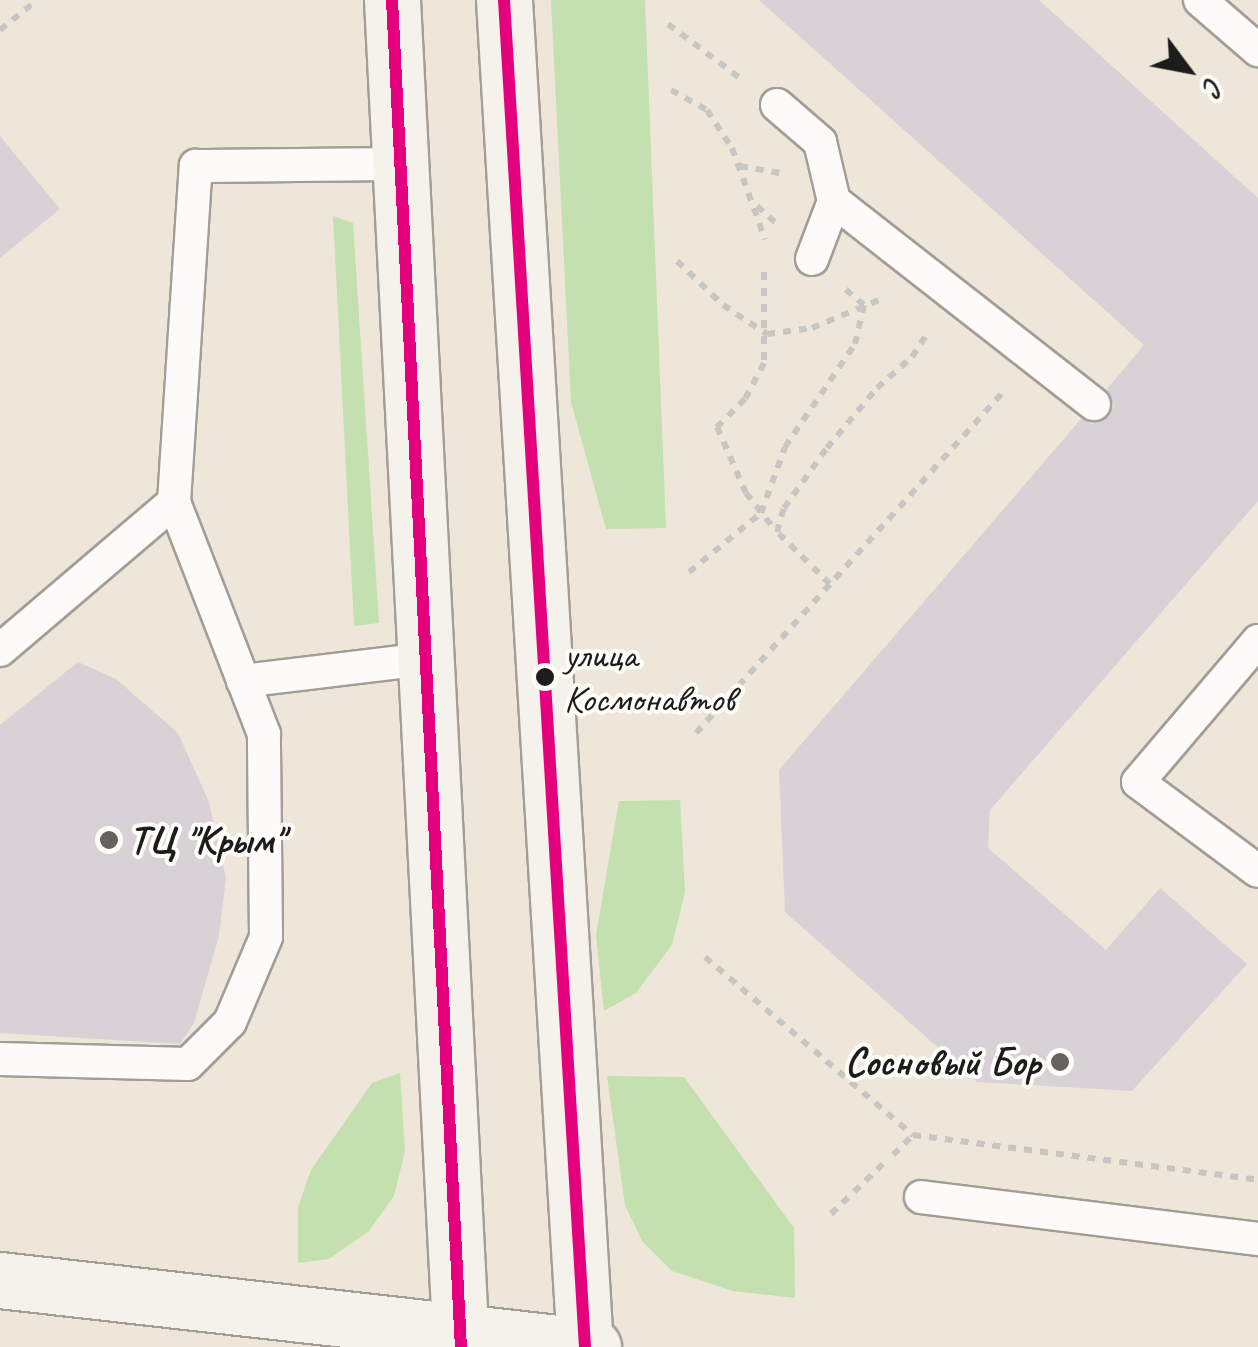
<!DOCTYPE html>
<html>
<head>
<meta charset="utf-8">
<style>
	body { margin:0 }
	#map { position:relative; width:1258px; height:1347px; overflow:hidden; background:#eee6d9; font-family:Caveat,sans-serif }
	div>[style] { position:absolute }
	.green>* { inset:0; background:#c4e0af }
	.building>* { inset:0; background:#d8d2d6 }
	.path>* { height:6px; margin-top:-3px; transform-origin:0; background:repeating-linear-gradient(90deg,#c8c6c3 0 8px,transparent 0 16px) }
	.roads { filter:drop-shadow(2px 0 #a29d96) drop-shadow(-2px 0 #a29d96) drop-shadow(0 2px #a29d96) drop-shadow(0 -2px #a29d96) }
	.lane>* { height:32px; margin:-16px; padding:0 16px; transform-origin:16px; border-radius:16px; background:#fcfbf9 }
	.secondary>* { height:55px; margin:-27.5px; padding:0 27.5px; transform-origin:27.5px; border-radius:27.5px; background:#f5f1eb }
	.bus-1>* { height:12px; margin:-6px; padding:0 6px; transform-origin:6px; border-radius:6px; background:#e5007d }
	.dots>* { width:28px; height:28px; translate:-50% -50%; box-sizing:border-box; border:5px solid #fdfcf7; border-radius:50% }
	span { translate:-50% -50%; white-space:nowrap; text-align:center; line-height:1.15; -webkit-text-stroke:8px #fdfcf7; paint-order:stroke }
	.bus-label { font-size:38px; color:#1c1c1c }
	.left { translate:0 -50%; text-align:left }
	.poi-label { font-size:40px; color:#1c1c1c; font-weight:700 }
	.right { translate:-100% -50%; text-align:right }
	.north { position:absolute; left:1138px; top:20px; width:100px; height:100px; -webkit-text-stroke:8px #fdfcf7; paint-order:stroke; rotate:122deg; font-size:28px; font-weight:700; line-height:40px; text-align:center; color:#1c1c1c }
	.north::after { content:''; display:block; margin:auto; width:35px; height:45px; background:#1c1c1c; clip-path:polygon(50% 0,100% 100%,50% 72%,0 100%) }
</style>
</head>
<body>
<div id="map">
	<div class="green">
		<i style="clip-path:polygon(551px 0,645px 0,666px 528px,606px 529px,571px 402px)"></i>
		<i style="clip-path:polygon(333px 216px,353px 223px,379px 623px,354px 626px)"></i>
		<i style="clip-path:polygon(680px 800px,685px 892px,672px 945px,636px 993px,604px 1011px,596px 935px,619px 801px)"></i>
		<i style="clip-path:polygon(400px 1073px,405px 1151px,394px 1196px,369px 1231px,329px 1259px,298px 1263px,298px 1207px,311px 1170px,372px 1083px)"></i>
		<i style="clip-path:polygon(607px 1076px,684px 1077px,794px 1228px,795px 1298px,733px 1291px,672px 1271px,642px 1241px,625px 1205px)"></i>
	</div>
	<div class="building">
		<i style="clip-path:polygon(759px 0,1039px 0,1258px 198px,1258px 501px,990px 810px,988px 848px,1106px 950px,1160px 888px,1247px 964px,1132px 1091px,977px 1082px,785px 912px,779px 770px,1081px 419px,1092px 424px,1109px 417px,1114px 406px,1107px 389px,1144px 345px)"></i>
		<i style="clip-path:polygon(0 136px,60px 209px,0 258px)"></i>
		<i style="clip-path:polygon(78px 662px,116px 679px,178px 733px,209px 802px,226px 878px,219px 936px,194px 1023px,180px 1044px,0 1033px,0 725px)"></i>
	</div>
	<div class="path">
		<i style="left:668px;top:24px;width:90px;rotate:36.9deg"></i>
		<i style="left:0;top:30px;width:48px;rotate:-39deg"></i>
		<i style="left:671px;top:90px;width:41px;rotate:29.1deg"></i>
		<i style="left:707px;top:110px;width:45px;rotate:56.7deg"></i>
		<i style="left:732px;top:148px;width:97px;rotate:70.1deg"></i>
		<i style="left:740px;top:166px;width:40px;rotate:10deg"></i>
		<i style="left:757px;top:206px;width:27px;rotate:42deg"></i>
		<i style="left:677px;top:261px;width:64px;rotate:43.7deg"></i>
		<i style="left:723px;top:305px;width:53px;rotate:33.4deg"></i>
		<i style="left:767px;top:334px;width:45px;rotate:-7.6deg"></i>
		<i style="left:812px;top:328px;width:75px;rotate:-22.8deg"></i>
		<i style="left:764px;top:272px;width:91px;rotate:90deg"></i>
		<i style="left:764px;top:363px;width:41px;rotate:117.8deg"></i>
		<i style="left:745px;top:399px;width:40px;rotate:135deg"></i>
		<i style="left:717px;top:427px;width:72px;rotate:66.3deg"></i>
		<i style="left:746px;top:493px;width:48px;rotate:51.7deg"></i>
		<i style="left:689px;top:572px;width:93px;rotate:-39.3deg"></i>
		<i style="left:761px;top:513px;width:70px;rotate:-70deg"></i>
		<i style="left:785px;top:447px;width:125px;rotate:-55.8deg"></i>
		<i style="left:855px;top:344px;width:40px;rotate:-77deg"></i>
		<i style="left:864px;top:305px;width:26px;rotate:-140deg"></i>
		<i style="left:830px;top:584px;width:74px;rotate:-135.5deg"></i>
		<i style="left:777px;top:532px;width:25px;rotate:-74deg"></i>
		<i style="left:784px;top:508px;width:74px;rotate:-54.4deg"></i>
		<i style="left:827px;top:448px;width:78px;rotate:-50.2deg"></i>
		<i style="left:877px;top:388px;width:47px;rotate:-41.5deg"></i>
		<i style="left:912px;top:357px;width:31px;rotate:-57deg"></i>
		<i style="left:696px;top:733px;width:460px;rotate:-48deg"></i>
		<i style="left:705px;top:957px;width:274px;rotate:40.6deg"></i>
		<i style="left:913px;top:1135px;width:348px;rotate:7.4deg"></i>
		<i style="left:893px;top:1155px;width:28px;rotate:-45deg"></i>
		<i style="left:831px;top:1214px;width:72px;rotate:-43.9deg"></i>
	</div>
	<div class="roads">
		<div class="lane">
			<i style="left:1200px;top:0;width:77px;rotate:40.8deg"></i>
			<i style="left:777px;top:105px;width:57px;rotate:40.7deg"></i>
			<i style="left:820px;top:142px;width:61px;rotate:76.7deg"></i>
			<i style="left:812px;top:259px;width:62px;rotate:-69.2deg"></i>
			<i style="left:834px;top:201px;width:330px;rotate:38deg"></i>
			<i style="left:1258px;top:641px;width:185px;rotate:130.4deg"></i>
			<i style="left:1138px;top:782px;width:149px;rotate:36.6deg"></i>
			<i style="left:0;top:650px;width:228px;rotate:-40.4deg"></i>
			<i style="left:243px;top:681px;width:183px;rotate:-6.9deg"></i>
			<i style="left:0;top:1059px;width:188px;rotate:1.5deg"></i>
			<i style="left:188px;top:1064px;width:59px;rotate:-45deg"></i>
			<i style="left:230px;top:1022px;width:92px;rotate:-67deg"></i>
			<i style="left:266px;top:937px;width:203px;rotate:-90.6deg"></i>
			<i style="left:264px;top:734px;width:249px;rotate:-111.2deg"></i>
			<i style="left:174px;top:502px;width:337px;rotate:-86.3deg"></i>
			<i style="left:196px;top:166px;width:204px;rotate:-0.6deg"></i>
			<i style="left:921px;top:1197px;width:340px;rotate:7.1deg"></i>
		</div>
		<div class="secondary">
			<i style="left:392px;top:0;width:1349px;rotate:87.07deg"></i>
			<i style="left:504px;top:0;width:1349px;rotate:86.56deg"></i>
			<i style="left:0;top:1280px;width:597px;rotate:6.45deg"></i>
		</div>
	</div>
	<div class="bus-1">
		<i style="left:392px;top:0;width:1349px;rotate:87.07deg"></i>
		<i style="left:504px;top:0;width:1349px;rotate:86.56deg"></i>
	</div>
	<div class="dots">
		<i style="left:545px;top:677px;background:#1c1c1c"></i>
		<i style="left:109px;top:840px;background:#66635e"></i>
		<i style="left:1060px;top:1062px;background:#66635e"></i>
	</div>
	<div class="bus-label">
		<span class="left" style="left:564px;top:677px">улица<br>Космонавтов</span>
	</div>
	<div class="poi-label">
		<span class="left" style="left:129px;top:840px">ТЦ "Крым"</span>
		<span class="right" style="left:1040px;top:1062px">Сосновый Бор</span>
	</div>
	<div class="north">С</div>
</div>
</body>
</html>
